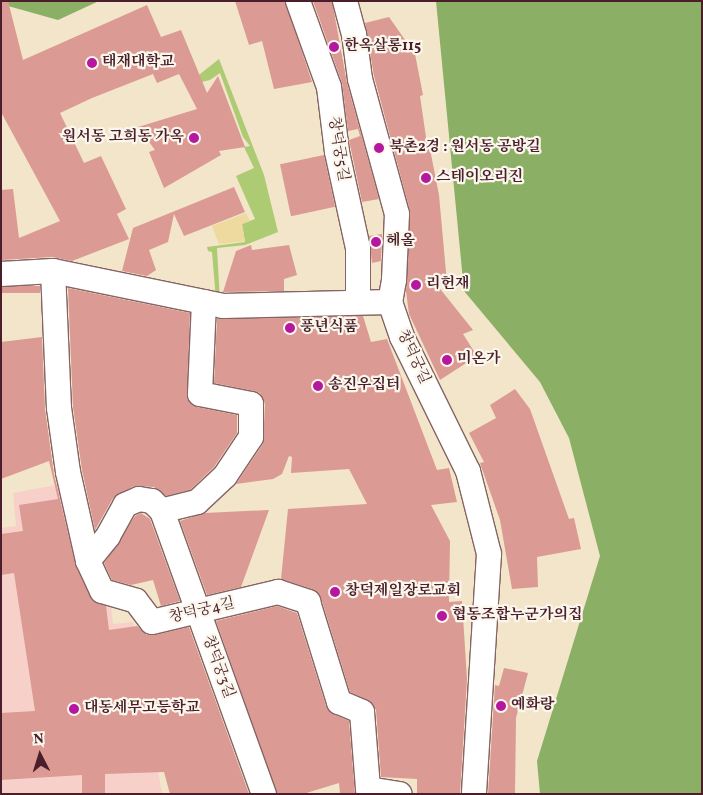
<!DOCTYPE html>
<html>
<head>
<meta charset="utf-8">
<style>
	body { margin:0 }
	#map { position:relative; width:703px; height:795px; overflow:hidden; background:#f2e5ca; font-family:Vollkorn,"Noto Serif KR",serif }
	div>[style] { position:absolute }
	.built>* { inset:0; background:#f7d0ca }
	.green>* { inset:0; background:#adcb73 }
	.forest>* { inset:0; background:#8aaf65 }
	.sand>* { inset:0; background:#eeda9e }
	.building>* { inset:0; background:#db9a93; transform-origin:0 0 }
	.roads { filter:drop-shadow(1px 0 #856463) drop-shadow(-1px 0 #856463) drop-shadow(0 1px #856463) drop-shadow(0 -1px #856463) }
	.minor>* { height:24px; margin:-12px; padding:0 12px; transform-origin:12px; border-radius:12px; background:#fff }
	.dots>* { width:14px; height:14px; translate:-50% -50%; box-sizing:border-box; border:2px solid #fbf7ec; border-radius:50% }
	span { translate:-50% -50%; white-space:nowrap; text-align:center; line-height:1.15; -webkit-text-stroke:4.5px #fbf7ec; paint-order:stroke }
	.poi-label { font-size:15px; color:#4a1f2b; font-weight:700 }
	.left { translate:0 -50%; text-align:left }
	.right { translate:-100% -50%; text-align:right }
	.street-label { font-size:15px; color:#4a1f2b }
	.frame { position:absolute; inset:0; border:2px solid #4a1f2b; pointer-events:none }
	.north { position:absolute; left:15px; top:730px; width:50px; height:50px; -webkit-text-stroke:4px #fbf7ec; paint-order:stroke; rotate:355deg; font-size:14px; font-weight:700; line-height:20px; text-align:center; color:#4a1f2b }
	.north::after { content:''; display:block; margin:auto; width:18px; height:22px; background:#4a1f2b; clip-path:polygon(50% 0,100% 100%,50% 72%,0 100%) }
</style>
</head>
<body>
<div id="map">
	<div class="built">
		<i style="clip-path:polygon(67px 483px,110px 596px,113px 624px,133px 622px,162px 794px,1px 794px,1px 528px,16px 526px,13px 493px)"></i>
	</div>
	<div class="green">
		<i style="clip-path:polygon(219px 59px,264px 175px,278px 232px,245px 245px,217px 248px,220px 301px,216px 300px,212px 252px,208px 251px,207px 247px,245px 242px,242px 224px,255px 219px,236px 176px,254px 168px,244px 147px,250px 146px,243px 137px,220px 73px,210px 80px,185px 86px)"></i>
	</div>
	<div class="forest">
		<i style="clip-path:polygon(1px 1px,99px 1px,58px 20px,1px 4px)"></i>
		<i style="clip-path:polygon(436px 1px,702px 1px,702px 794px,540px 794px,537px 761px,600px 556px,569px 438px,540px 382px,464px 291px)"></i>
	</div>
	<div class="sand">
		<i style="clip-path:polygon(246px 213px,250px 221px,242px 224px,245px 241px,219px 244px,212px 226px)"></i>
	</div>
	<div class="building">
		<i style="clip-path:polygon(8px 1px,23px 60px,147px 5px,161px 37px,181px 30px,207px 93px,218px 76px,245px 147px,219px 151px,221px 155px,164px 188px,149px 152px,155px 150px,138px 127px,197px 109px,179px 74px,157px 83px,153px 74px,92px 98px,60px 113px,84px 163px,101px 156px,126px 209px,117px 214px,129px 239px,72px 261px,52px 257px,1px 260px,1px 190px,13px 189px,19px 238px,60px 221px,1px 112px,1px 2px)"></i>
		<i style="clip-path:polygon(235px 1px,285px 1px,312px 82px,274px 89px,262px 41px,249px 45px)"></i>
		<i style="clip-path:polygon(313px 1px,332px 1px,347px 83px,379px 199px,362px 202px,349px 140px,360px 136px,358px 129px,348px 131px,342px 83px)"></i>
		<i style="clip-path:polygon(389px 17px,415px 54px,423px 95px,420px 96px,427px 144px,429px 144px,439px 195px,447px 283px,437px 285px,473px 330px,463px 334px,477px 356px,440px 380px,409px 314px,406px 291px,410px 211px,374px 76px,365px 23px)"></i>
		<i style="left:324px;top:155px;width:53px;height:45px;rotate:78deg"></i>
		<i style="clip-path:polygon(234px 187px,245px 212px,184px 236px,174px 214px,168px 242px,149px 250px,156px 270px,147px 276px,122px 271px,133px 228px)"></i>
		<i style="clip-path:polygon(382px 234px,381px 261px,372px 263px,369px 236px)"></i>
		<i style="clip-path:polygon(251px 245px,252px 250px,289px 245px,297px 275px,284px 279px,284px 291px,223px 292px,236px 251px)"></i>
		<i style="left:40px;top:286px;width:7px;height:39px;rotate:90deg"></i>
		<i style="clip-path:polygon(68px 288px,190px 313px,187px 399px,197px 407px,237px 415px,237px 433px,214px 467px,190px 490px,166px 496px,154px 487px,134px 486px,113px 498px,95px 530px,82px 470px,73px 407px)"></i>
		<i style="clip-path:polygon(363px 316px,371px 342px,387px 339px,437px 470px,449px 468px,457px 502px,431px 505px,450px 541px,449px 602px,462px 601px,467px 679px,460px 794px,417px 794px,417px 779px,381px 777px,376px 710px,368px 700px,350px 692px,321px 598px,312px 589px,281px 579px,288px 509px,367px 504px,349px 469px,291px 473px,292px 457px,289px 456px,282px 474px,273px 479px,236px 484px,263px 444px,265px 404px,260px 393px,254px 391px,214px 383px,217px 319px)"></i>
		<i style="clip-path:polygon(42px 337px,45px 409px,54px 474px,76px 567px,93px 601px,106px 606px,109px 630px,137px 626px,147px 635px,155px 635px,189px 627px,249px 794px,170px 794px,164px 772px,105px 774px,105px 794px,82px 794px,82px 775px,1px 780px,1px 713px,35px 711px,14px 573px,1px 575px,1px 534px,23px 531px,19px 505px,58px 499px,49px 461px,1px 479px,1px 342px)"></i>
		<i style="clip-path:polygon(515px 389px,530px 409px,569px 519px,574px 518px,581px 549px,537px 557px,538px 587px,512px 589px,500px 520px,480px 463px,484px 462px,469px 433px,496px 418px,490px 405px)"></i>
		<i style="clip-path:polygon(269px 510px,241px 587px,207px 595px,180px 521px,205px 513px)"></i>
		<i style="clip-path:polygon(141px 513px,150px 519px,180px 601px,161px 606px,153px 580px,131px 585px,112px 580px,104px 563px,135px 516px)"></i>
		<i style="clip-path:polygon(277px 606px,297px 613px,326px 706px,333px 714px,349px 721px,355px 794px,340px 794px,339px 783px,303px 794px,277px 794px,216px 621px)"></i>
		<i style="clip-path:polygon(504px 668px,528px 673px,516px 718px,515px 794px,488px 794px,495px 685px,499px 686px)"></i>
	</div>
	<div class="roads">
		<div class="minor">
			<i style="left:298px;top:1px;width:91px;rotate:70.2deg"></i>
			<i style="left:329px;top:87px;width:65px;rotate:83deg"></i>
			<i style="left:337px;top:152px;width:98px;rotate:77.7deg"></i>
			<i style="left:358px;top:248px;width:53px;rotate:90deg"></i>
			<i style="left:345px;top:1px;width:34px;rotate:75deg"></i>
			<i style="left:354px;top:34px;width:45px;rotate:82.4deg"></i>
			<i style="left:360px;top:79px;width:140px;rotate:74.7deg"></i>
			<i style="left:397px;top:214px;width:66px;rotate:92.6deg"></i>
			<i style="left:394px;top:280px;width:22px;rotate:100deg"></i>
			<i style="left:53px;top:271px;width:137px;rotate:87.5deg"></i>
			<i style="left:59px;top:408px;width:65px;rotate:82deg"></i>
			<i style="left:68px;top:472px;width:91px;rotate:77.3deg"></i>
			<i style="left:88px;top:561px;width:33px;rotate:65deg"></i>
			<i style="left:102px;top:591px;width:35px;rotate:16deg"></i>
			<i style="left:136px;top:601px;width:26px;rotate:53deg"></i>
			<i style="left:152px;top:622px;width:130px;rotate:-13.4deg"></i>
			<i style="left:278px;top:592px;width:32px;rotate:18deg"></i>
			<i style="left:308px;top:602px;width:105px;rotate:72.8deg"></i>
			<i style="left:339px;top:702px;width:25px;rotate:23deg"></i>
			<i style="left:362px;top:712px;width:77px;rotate:85.5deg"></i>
			<i style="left:368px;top:789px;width:32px;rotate:9deg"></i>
			<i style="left:1px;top:274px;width:52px;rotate:-3.3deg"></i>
			<i style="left:53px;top:271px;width:174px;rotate:11.6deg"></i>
			<i style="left:223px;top:306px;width:167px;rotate:-1.4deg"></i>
			<i style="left:390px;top:302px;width:37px;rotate:71deg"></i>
			<i style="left:402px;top:337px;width:149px;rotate:63.8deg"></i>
			<i style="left:468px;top:471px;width:86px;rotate:75.8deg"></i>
			<i style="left:489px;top:554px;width:240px;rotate:93.6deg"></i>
			<i style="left:204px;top:302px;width:92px;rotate:92.5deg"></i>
			<i style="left:200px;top:394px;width:52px;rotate:11.1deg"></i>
			<i style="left:251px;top:404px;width:33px;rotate:90deg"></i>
			<i style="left:251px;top:437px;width:47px;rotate:123.7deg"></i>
			<i style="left:225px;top:476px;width:38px;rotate:137deg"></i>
			<i style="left:197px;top:502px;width:36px;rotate:166deg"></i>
			<i style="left:162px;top:511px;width:301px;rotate:70.2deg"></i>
			<i style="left:88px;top:561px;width:32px;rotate:-51deg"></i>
			<i style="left:108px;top:536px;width:35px;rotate:-61deg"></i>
			<i style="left:125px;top:505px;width:15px;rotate:-23deg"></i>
			<i style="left:139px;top:499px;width:13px;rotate:9deg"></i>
			<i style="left:152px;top:501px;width:14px;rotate:45deg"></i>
		</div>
	</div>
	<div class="dots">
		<i style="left:334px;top:47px;background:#b5179e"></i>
		<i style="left:92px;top:63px;background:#b5179e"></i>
		<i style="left:194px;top:138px;background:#b5179e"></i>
		<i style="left:379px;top:148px;background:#b5179e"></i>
		<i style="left:426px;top:178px;background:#b5179e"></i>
		<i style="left:376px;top:242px;background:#b5179e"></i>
		<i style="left:416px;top:285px;background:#b5179e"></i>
		<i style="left:290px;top:328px;background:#b5179e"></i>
		<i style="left:447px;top:360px;background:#b5179e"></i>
		<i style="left:318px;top:386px;background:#b5179e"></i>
		<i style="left:335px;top:592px;background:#b5179e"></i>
		<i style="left:442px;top:616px;background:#b5179e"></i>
		<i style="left:501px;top:706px;background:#b5179e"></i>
		<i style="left:74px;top:709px;background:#b5179e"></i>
	</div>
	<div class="poi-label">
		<span class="left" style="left:344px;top:47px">한옥살롱115</span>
		<span class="left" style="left:102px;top:63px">태재대학교</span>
		<span class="right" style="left:184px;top:138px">원서동 고희동 가옥</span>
		<span class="left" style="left:389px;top:148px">북촌2경 : 원서동 공방길</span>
		<span class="left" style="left:436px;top:178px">스테이오리진</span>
		<span class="left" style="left:386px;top:242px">헤올</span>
		<span class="left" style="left:426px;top:285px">리헌재</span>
		<span class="left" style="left:300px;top:328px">풍년식품</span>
		<span class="left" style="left:457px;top:360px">미온가</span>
		<span class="left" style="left:328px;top:386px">송진우집터</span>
		<span class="left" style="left:345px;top:592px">창덕제일장로교회</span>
		<span class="left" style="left:452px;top:616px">협동조합누군가의집</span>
		<span class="left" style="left:511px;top:706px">예화랑</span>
		<span class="left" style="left:84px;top:709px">대동세무고등학교</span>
	</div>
	<div class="street-label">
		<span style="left:338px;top:149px;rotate:81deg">창덕궁5길</span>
		<span style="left:413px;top:357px;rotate:65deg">창덕궁길</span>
		<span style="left:202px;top:611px;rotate:-13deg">창덕궁4길</span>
		<span style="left:218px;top:667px;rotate:70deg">창덕궁3길</span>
	</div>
	<div class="frame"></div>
	<div class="north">N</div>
</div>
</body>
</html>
